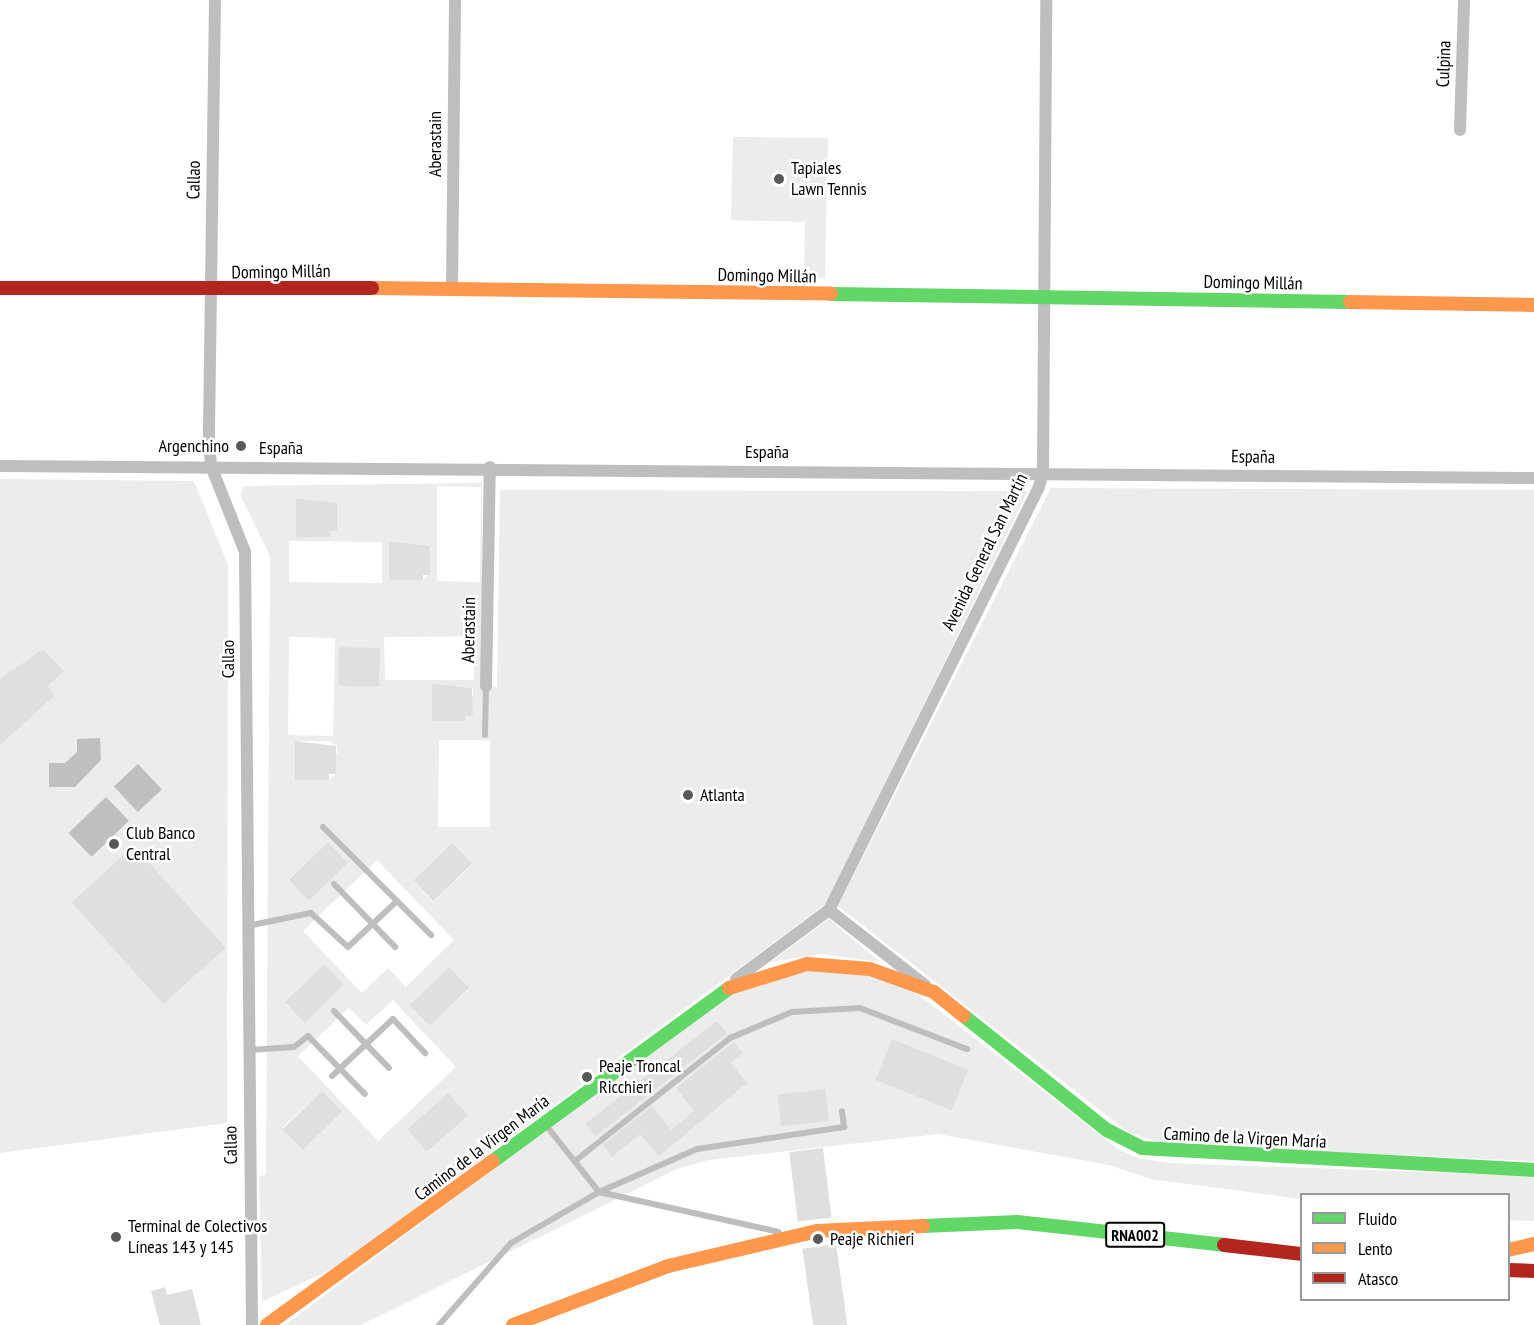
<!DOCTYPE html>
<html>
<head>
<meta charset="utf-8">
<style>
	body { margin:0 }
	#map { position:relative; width:1534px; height:1325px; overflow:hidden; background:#fff; font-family:"PT Sans Narrow",sans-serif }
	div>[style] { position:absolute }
	.green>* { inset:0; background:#ececec }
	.water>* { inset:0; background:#bfbfbf; transform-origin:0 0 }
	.building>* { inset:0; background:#dfdfdf; transform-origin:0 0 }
	.lane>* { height:6px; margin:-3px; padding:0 3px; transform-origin:3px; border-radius:3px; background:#bebebe }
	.street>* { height:12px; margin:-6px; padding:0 6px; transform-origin:6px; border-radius:6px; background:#bebebe }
	.fast>* { height:14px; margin:-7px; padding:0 7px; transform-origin:7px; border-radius:7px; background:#63d668 }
	.slow>* { height:14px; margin:-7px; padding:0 7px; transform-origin:7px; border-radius:7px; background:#ff974d }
	.jam>* { height:14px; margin:-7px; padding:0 7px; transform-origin:7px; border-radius:7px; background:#b3261e }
	.dots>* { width:16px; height:16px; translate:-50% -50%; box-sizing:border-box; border:3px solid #fff; border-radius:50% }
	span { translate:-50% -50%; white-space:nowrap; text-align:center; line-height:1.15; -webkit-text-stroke:5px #fff; paint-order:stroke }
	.shield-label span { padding:2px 4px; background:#fff; border:2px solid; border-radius:4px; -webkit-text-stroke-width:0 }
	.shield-label { font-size:16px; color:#000; font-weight:700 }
	.street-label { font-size:18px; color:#000 }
	.poi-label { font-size:18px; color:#000 }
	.left { translate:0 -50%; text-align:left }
	.right { translate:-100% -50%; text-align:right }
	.legend { position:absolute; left:1300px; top:1193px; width:210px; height:108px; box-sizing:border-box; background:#fff; border:2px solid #999; margin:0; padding:8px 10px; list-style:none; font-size:18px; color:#000 }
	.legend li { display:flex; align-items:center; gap:12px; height:30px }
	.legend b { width:30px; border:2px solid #999 }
</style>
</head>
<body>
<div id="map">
	<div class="green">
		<i style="clip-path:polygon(733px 137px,828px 138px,825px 278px,804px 277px,805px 222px,731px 220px)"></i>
		<i style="clip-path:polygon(0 479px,194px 481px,228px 565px,227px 1123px,0 1153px)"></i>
		<i style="clip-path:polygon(evenodd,482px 483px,482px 686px,497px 687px,500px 490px,1028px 491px,827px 903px,336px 1267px,262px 1302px,259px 1177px,266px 1174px,270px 556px,240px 495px,244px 486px,482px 483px,437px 486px,481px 487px,480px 582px,437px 581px,437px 486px,482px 483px,296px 498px,337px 503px,337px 531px,330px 531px,330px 537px,296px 537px,296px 498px,482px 483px,289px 541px,382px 542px,382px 583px,289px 582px,289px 541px,482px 483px,390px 541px,431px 547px,430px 554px,422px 555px,430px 574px,423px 580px,389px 580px,390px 541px,482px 483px,473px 636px,474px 680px,385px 680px,384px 637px,473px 636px,482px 483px,289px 637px,335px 638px,333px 736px,288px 735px,289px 637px,482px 483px,339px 647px,380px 648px,371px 671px,380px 671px,379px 686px,339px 686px,339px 647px,482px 483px,432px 683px,473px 688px,473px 696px,464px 696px,465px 721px,432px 721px,439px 697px,432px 697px,432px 683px,482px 483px,439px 740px,490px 740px,490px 827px,438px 827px,439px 740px,482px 483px,296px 741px,329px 741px,337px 746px,337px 754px,328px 754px,336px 774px,329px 780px,296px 741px,482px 483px,328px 842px,348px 863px,307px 900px,288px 880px,328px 842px,482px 483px,452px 843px,472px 865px,433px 902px,413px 881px,452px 843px,482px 483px,377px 860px,454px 940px,406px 987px,388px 968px,362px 993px,303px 931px,377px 860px,482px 483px,324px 964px,344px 985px,304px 1023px,284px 1002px,324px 964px,482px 483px,449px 968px,469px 989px,429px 1026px,409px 1005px,449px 968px,482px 483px,393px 1000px,456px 1067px,378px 1141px,298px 1056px,349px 1008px,366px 1025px,393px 1000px,482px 483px,322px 1091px,342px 1112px,302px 1150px,282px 1128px,322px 1091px,482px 483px,447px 1094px,467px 1115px,428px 1152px,408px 1131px,447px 1094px)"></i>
		<i style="clip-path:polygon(1051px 488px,1534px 490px,1534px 1161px,1165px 1145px,1128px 1132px,838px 906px)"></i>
		<i style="clip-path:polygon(829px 919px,880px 962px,821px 954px,771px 962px)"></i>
		<i style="clip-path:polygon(800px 971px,846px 971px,896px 983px,927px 1001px,1118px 1149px,1137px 1158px,1169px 1163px,1534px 1176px,1534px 1221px,1509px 1220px,1508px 1194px,1302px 1194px,1301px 1199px,1151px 1179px,1109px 1165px,938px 1134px,709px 1160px,677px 1169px,361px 1325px,285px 1325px,724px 997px)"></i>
	</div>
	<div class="water">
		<i style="clip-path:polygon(100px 738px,101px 760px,75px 787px,49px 787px,49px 763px,65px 763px,77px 752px,77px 739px)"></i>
		<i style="left:138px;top:764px;width:35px;height:33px;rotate:47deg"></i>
		<i style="left:106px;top:797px;width:33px;height:52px;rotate:46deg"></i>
	</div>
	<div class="building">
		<i style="clip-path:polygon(296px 498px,337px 503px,337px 531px,330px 531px,330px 537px,296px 537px)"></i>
		<i style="clip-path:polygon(389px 541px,430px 546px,430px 575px,423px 575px,423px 580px,389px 580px)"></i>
		<i style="left:339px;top:647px;width:41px;height:39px;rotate:1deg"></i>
		<i style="clip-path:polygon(43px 649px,64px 671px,48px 686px,54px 696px,0 745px,0 679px)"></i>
		<i style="clip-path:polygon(432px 683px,472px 688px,473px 716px,465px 716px,465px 721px,432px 721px)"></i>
		<i style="clip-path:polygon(295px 741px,336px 746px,336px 774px,329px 774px,329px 780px,295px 780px)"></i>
		<i style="left:328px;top:842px;width:29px;height:55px;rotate:46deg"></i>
		<i style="left:452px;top:843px;width:29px;height:54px;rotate:46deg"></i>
		<i style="left:134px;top:846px;width:137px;height:84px;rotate:48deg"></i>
		<i style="left:324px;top:964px;width:29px;height:55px;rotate:46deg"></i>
		<i style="left:449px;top:967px;width:29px;height:55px;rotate:46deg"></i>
		<i style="left:717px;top:1021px;width:16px;height:167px;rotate:52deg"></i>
		<i style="left:892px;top:1039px;width:82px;height:44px;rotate:22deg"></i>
		<i style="clip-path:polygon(734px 1042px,743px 1053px,731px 1063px,747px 1083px,659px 1156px,640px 1134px,612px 1157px,603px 1145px,652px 1106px,671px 1130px,694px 1111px,676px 1088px)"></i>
		<i style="left:825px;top:1089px;width:32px;height:48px;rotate:83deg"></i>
		<i style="left:322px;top:1091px;width:29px;height:55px;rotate:46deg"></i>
		<i style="left:448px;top:1093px;width:30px;height:55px;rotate:48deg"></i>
		<i style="left:823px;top:1148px;width:70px;height:34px;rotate:83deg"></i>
		<i style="left:836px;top:1244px;width:82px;height:34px;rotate:82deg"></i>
		<i style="clip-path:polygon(165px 1287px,167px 1295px,192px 1289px,201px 1325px,160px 1325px,151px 1291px)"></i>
	</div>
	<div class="lane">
		<i style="left:485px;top:735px;width:49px;rotate:-88.8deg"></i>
		<i style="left:323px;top:827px;width:153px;rotate:45deg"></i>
		<i style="left:334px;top:884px;width:88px;rotate:45.9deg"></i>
		<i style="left:247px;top:926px;width:65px;rotate:-11.5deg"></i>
		<i style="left:311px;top:913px;width:50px;rotate:42.6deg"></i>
		<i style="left:348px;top:947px;width:67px;rotate:-43.2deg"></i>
		<i style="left:334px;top:1011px;width:79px;rotate:46deg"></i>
		<i style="left:249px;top:1050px;width:45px;rotate:-3.8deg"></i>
		<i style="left:294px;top:1047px;width:18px;rotate:-38deg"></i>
		<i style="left:308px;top:1036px;width:81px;rotate:45.5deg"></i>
		<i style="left:332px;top:1076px;width:83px;rotate:-43.1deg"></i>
		<i style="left:393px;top:1019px;width:47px;rotate:46.7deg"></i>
		<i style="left:545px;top:1124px;width:87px;rotate:51.5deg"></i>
		<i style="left:599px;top:1192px;width:107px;rotate:-23.7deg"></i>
		<i style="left:697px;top:1149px;width:149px;rotate:-8.5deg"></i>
		<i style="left:844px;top:1127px;width:16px;rotate:-97deg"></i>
		<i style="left:575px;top:1161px;width:198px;rotate:-38.4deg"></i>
		<i style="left:730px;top:1038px;width:67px;rotate:-22.8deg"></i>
		<i style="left:792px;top:1012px;width:68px;rotate:-3.4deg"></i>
		<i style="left:860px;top:1008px;width:115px;rotate:21deg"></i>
		<i style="left:439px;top:1325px;width:109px;rotate:-48.7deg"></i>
		<i style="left:511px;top:1243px;width:102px;rotate:-30.1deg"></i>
		<i style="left:599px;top:1192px;width:184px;rotate:12.5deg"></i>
	</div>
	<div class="street">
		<i style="left:215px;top:0;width:442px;rotate:90.8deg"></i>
		<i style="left:209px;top:442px;width:24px;rotate:85deg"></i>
		<i style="left:211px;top:466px;width:92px;rotate:68.4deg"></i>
		<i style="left:245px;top:552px;width:773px;rotate:89.48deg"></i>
		<i style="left:1460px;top:130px;width:130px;rotate:-88.2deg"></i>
		<i style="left:452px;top:288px;width:288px;rotate:-89.4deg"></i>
		<i style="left:0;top:466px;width:1534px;rotate:0.45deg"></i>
		<i style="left:486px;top:686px;width:219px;rotate:-89deg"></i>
		<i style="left:829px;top:910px;width:122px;rotate:38deg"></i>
		<i style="left:736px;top:979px;width:116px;rotate:-36.6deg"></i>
		<i style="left:829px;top:910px;width:472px;rotate:-63.6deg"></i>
		<i style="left:1039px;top:487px;width:16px;rotate:-75deg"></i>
		<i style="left:1043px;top:472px;width:472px;rotate:-89.6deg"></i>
	</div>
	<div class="fast">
		<i style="left:831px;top:294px;width:519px;rotate:0.88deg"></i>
		<i style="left:964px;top:1016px;width:183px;rotate:38.6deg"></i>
		<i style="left:1107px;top:1130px;width:39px;rotate:27deg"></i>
		<i style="left:1142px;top:1148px;width:393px;rotate:3.2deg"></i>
		<i style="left:493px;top:1161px;width:293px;rotate:-36.2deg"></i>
		<i style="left:923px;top:1226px;width:94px;rotate:-2.4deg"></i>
		<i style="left:1017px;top:1222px;width:208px;rotate:6.3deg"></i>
	</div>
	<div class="slow">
		<i style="left:372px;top:288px;width:459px;rotate:0.7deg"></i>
		<i style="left:1350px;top:302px;width:184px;rotate:0.9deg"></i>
		<i style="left:729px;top:988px;width:82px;rotate:-17.1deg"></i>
		<i style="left:807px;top:964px;width:63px;rotate:4.5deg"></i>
		<i style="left:870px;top:969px;width:68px;rotate:19.8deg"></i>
		<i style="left:934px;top:992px;width:38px;rotate:39deg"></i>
		<i style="left:1508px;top:1250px;width:27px;rotate:-13deg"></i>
		<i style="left:267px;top:1325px;width:279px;rotate:-36deg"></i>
		<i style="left:513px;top:1325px;width:166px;rotate:-20.8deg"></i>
		<i style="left:668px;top:1266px;width:153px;rotate:-13.2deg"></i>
		<i style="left:817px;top:1231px;width:106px;rotate:-2.7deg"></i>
	</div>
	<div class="jam">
		<i style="left:0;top:288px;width:372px"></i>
		<i style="left:1224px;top:1245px;width:79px;rotate:6.6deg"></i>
		<i style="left:1508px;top:1270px;width:26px;rotate:2deg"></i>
	</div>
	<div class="dots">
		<i style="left:779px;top:179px;background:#595959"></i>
		<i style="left:241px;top:446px;background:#595959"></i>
		<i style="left:688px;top:795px;background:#595959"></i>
		<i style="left:114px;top:844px;background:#595959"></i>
		<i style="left:587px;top:1077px;background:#595959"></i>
		<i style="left:116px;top:1237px;background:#595959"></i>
		<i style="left:818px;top:1239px;background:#595959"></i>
	</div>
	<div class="shield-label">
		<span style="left:1135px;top:1235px">RNA002</span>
	</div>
	<div class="street-label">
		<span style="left:1444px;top:64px;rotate:-88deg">Culpina</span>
		<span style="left:435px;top:144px;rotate:-90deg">Aberastain</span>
		<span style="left:194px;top:180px;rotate:-89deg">Callao</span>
		<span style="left:281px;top:272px;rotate:-1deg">Domingo Millán</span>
		<span style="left:767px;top:276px;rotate:1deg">Domingo Millán</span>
		<span style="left:1253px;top:283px;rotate:1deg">Domingo Millán</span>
		<span style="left:281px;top:448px">España</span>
		<span style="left:767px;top:452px">España</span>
		<span style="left:1253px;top:457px;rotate:1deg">España</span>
		<span style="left:985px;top:552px;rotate:-64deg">Avenida General San Martín</span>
		<span style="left:469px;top:630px;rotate:-89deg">Aberastain</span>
		<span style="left:228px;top:659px;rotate:-90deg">Callao</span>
		<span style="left:1245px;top:1138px;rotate:3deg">Camino de la Virgen María</span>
		<span style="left:231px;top:1145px;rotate:-91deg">Callao</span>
		<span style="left:482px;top:1148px;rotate:-37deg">Camino de la Virgen María</span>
	</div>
	<div class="poi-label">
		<span class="left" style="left:791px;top:179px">Tapiales<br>Lawn Tennis</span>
		<span class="right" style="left:229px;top:446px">Argenchino</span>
		<span class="left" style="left:700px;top:795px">Atlanta</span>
		<span class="left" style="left:126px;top:844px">Club Banco<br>Central</span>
		<span class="left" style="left:599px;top:1077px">Peaje Troncal<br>Ricchieri</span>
		<span class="left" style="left:128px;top:1237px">Terminal de Colectivos<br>Líneas 143 y 145</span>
		<span class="left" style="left:830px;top:1239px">Peaje Richieri</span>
	</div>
	<ul class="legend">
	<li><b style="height:8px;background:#63d668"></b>Fluido</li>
	<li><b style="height:8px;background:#ff974d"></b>Lento</li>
	<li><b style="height:8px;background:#b3261e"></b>Atasco</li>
	</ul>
</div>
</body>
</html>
